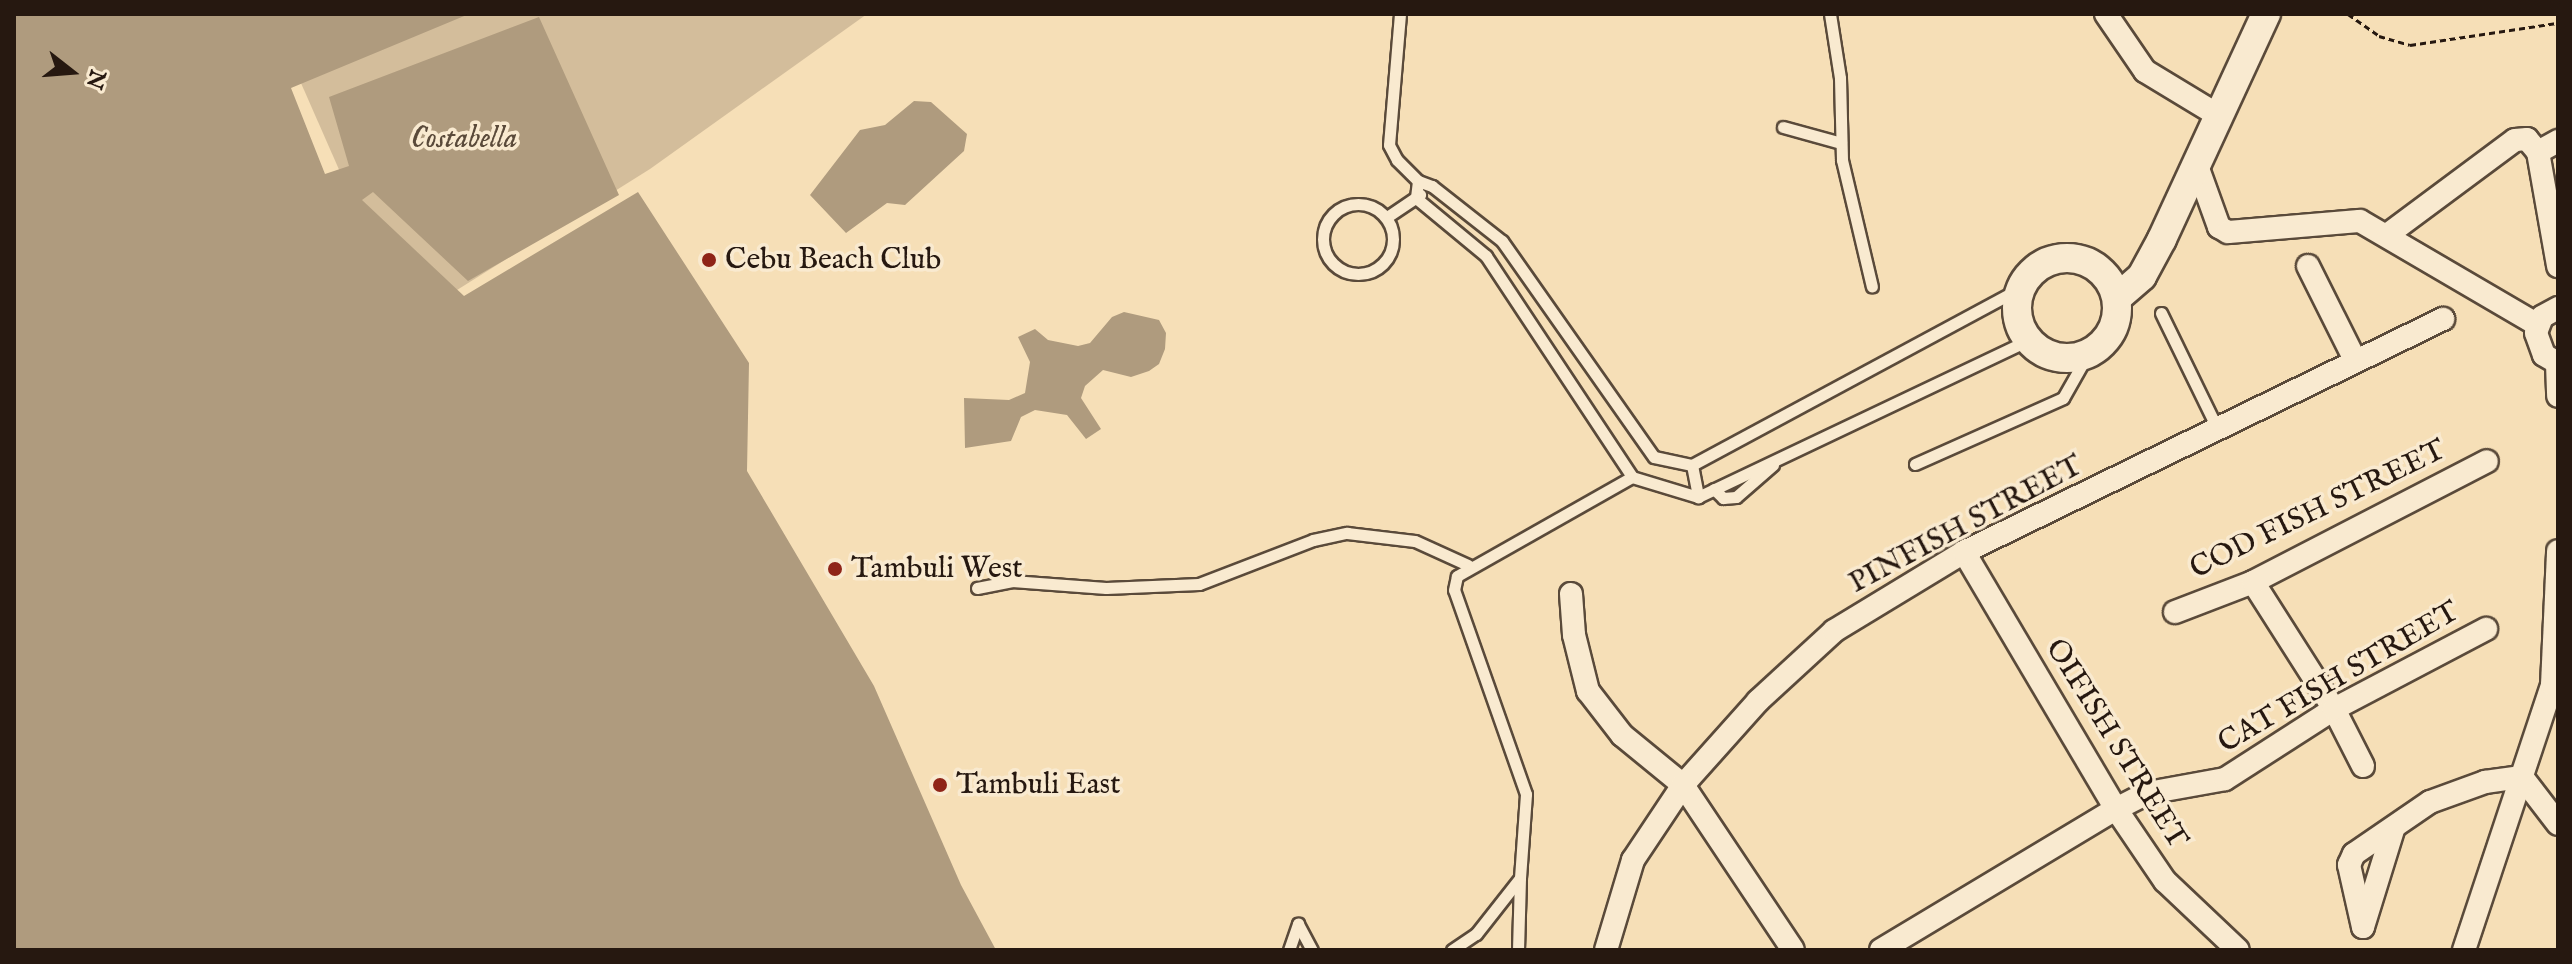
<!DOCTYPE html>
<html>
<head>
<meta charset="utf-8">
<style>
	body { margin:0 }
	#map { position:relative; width:2572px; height:964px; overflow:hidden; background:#f6dfb7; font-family:"IM FELL English",serif }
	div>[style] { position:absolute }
	.green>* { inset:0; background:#d3bd9b }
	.water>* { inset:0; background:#af9b7e }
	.path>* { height:3px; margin-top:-1.5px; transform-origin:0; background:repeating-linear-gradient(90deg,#261810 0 6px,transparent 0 10px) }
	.roads { filter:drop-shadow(2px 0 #5a4a3a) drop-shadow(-2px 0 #5a4a3a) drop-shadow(0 2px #5a4a3a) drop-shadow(0 -2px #5a4a3a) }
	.service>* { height:11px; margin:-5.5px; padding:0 5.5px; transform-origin:5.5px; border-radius:5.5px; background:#f9ead0 }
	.service>.ring { margin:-5.5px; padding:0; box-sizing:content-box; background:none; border:11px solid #f9ead0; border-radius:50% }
	.minor>* { height:22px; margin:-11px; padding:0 11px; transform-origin:11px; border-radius:11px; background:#f9ead0 }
	.tertiary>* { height:28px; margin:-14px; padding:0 14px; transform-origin:14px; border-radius:14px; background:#f9ead0 }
	.tertiary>.ring { margin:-14px; padding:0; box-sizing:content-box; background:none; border:28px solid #f9ead0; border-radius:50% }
	.dots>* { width:22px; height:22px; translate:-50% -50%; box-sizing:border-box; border:4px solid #f9ead0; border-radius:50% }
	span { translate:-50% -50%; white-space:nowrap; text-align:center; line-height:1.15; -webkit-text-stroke:7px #f9ead0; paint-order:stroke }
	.park-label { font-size:30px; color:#5a4a3a; font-style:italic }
	.poi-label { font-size:30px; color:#261810 }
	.left { translate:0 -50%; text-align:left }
	.street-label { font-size:30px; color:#261810 }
	.frame { position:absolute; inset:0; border:16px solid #261810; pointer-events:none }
	.north { position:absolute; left:32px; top:32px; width:80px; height:80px; -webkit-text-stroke:6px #f9ead0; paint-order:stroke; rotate:107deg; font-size:22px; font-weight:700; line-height:32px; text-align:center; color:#261810 }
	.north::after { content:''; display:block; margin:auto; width:28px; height:36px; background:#261810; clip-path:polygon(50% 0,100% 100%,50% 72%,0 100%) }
</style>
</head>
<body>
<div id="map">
	<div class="green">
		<i style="clip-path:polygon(443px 14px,867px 14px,650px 169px,406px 322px,297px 74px)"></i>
	</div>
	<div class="water">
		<i style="clip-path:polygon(14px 14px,469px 14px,291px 88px,325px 174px,349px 166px,329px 97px,539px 17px,619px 195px,468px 281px,373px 192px,362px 200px,464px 296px,638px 192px,749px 363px,747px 471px,874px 686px,961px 885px,996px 950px,14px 950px)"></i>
		<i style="clip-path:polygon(914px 101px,931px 102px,967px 134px,964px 151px,905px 205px,887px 203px,846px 233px,810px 195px,860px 130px,885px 125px)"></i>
		<i style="clip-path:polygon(1124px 312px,1159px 320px,1166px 333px,1165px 349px,1159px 364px,1149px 371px,1131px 377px,1103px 370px,1085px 386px,1081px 398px,1101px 429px,1086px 439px,1067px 415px,1035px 410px,1021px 417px,1011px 441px,965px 448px,964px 398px,1009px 400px,1025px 393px,1030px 362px,1018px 337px,1035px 329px,1048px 340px,1078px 346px,1090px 343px,1112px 317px)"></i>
	</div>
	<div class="path">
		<i style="left:2348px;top:14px;width:38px;rotate:35deg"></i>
		<i style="left:2379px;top:36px;width:32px;rotate:16deg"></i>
		<i style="left:2410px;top:45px;width:150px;rotate:-8.5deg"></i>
	</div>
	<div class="roads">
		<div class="service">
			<i style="left:1400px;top:14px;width:131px;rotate:94.8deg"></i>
			<i style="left:1389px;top:145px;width:17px;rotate:62deg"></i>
			<i style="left:1397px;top:160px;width:30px;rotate:45deg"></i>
			<i style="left:1418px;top:181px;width:15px;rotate:20deg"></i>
			<i style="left:1432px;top:186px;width:89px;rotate:38.2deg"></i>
			<i style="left:1502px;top:241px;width:264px;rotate:54.9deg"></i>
			<i style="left:1654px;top:457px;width:39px;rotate:12deg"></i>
			<i style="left:1692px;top:465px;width:375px;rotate:-28.3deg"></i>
			<i style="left:1830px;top:14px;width:65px;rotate:81.1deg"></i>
			<i style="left:1840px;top:78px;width:82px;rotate:88.6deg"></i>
			<i style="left:1842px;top:160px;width:130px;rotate:76.7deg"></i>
			<i style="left:1783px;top:127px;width:60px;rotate:15.4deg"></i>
			<i style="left:1418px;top:181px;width:17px;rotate:97deg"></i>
			<i style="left:1416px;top:198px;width:91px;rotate:39.6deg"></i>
			<i style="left:1486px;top:256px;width:265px;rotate:56.5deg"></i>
			<i style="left:1632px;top:477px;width:69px;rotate:16.9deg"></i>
			<i style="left:1698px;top:497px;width:366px;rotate:-25.4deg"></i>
			<i class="ring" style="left:1323px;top:204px;width:59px;height:59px"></i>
			<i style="left:1387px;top:217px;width:40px;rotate:-34deg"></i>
			<i style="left:2161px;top:313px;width:128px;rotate:64deg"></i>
			<i style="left:1915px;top:464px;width:162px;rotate:-24deg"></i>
			<i style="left:2063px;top:398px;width:51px;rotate:-60.4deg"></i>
			<i style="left:1692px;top:465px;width:33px;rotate:79deg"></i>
			<i style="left:1714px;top:489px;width:13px;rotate:45deg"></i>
			<i style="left:1723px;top:498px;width:13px;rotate:-4deg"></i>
			<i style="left:1736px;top:497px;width:49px;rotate:-40.9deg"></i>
			<i style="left:977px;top:588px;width:36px;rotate:-11deg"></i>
			<i style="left:1012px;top:581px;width:94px;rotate:4.3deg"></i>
			<i style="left:1106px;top:588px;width:93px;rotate:-2.5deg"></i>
			<i style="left:1199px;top:584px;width:122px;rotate:-21.1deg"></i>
			<i style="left:1313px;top:540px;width:35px;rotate:-12deg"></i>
			<i style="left:1347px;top:533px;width:68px;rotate:6.7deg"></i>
			<i style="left:1415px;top:541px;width:58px;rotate:24.4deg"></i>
			<i style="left:1289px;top:950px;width:28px;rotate:-71deg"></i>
			<i style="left:1298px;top:924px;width:30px;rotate:62deg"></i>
			<i style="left:1452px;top:950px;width:29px;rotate:-34deg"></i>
			<i style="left:1476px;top:934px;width:71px;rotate:-51.8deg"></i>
			<i style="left:1520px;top:878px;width:84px;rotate:-85.9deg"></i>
			<i style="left:1526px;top:794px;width:216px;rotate:-109.4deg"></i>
			<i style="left:1454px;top:590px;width:14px;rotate:-78deg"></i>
			<i style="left:1457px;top:576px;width:201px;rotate:-29.5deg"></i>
			<i style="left:1518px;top:950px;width:71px;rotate:-88.4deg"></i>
		</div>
		<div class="minor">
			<i style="left:2106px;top:14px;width:69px;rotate:55.6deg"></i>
			<i style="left:2145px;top:71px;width:83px;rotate:31.2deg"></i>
			<i style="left:2538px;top:152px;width:23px;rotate:-29deg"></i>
			<i style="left:2196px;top:163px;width:68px;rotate:70.2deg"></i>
			<i style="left:2219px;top:227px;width:10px;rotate:29deg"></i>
			<i style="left:2228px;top:232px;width:132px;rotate:-4.8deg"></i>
			<i style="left:2360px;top:221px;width:206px;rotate:30.3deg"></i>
			<i style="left:2387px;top:235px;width:159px;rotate:-36.6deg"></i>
			<i style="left:2515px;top:140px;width:12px;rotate:-5deg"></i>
			<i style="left:2527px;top:139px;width:17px;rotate:50deg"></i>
			<i style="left:2538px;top:152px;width:116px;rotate:80deg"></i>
			<i style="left:2308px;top:266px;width:105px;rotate:63.4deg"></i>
			<i style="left:2558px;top:308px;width:18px;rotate:151deg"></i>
			<i style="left:2542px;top:317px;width:17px;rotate:111deg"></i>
			<i style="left:2536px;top:333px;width:23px;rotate:70deg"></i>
			<i style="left:2544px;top:355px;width:16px;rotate:30deg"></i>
			<i style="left:2557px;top:363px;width:33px;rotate:88deg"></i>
			<i style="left:1964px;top:552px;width:299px;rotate:59.4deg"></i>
			<i style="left:2116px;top:809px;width:87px;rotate:55.8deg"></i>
			<i style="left:2165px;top:881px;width:100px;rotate:43.4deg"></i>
			<i style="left:2253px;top:582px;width:151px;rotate:57.5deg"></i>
			<i style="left:2334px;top:709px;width:64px;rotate:63deg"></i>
			<i style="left:1571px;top:594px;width:41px;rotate:85.8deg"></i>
			<i style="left:1574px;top:635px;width:58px;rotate:76deg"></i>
			<i style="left:1588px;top:691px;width:56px;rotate:52.3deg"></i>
			<i style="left:1622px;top:735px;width:79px;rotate:39.3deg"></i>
			<i style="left:1683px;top:785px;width:198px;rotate:56.3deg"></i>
			<i style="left:2175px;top:612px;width:84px;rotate:-21deg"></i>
			<i style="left:2253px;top:582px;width:263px;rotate:-27.3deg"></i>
			<i style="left:2363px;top:927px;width:64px;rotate:-102.7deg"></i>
			<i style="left:2349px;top:865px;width:12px;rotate:-66deg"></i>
			<i style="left:2354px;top:854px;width:92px;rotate:-34.4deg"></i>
			<i style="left:2430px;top:802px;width:59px;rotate:-20deg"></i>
			<i style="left:2485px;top:782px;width:37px;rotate:-8deg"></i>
			<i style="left:2522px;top:777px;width:59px;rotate:52.5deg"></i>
			<i style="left:2363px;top:927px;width:102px;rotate:-72.8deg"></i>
			<i style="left:1606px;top:950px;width:94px;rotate:-73.3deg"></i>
			<i style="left:1633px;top:860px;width:90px;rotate:-56.3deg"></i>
			<i style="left:1683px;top:785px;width:113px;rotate:-48.2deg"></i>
			<i style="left:1758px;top:701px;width:103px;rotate:-42.6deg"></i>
			<i style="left:1834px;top:631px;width:152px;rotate:-31.3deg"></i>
			<i style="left:1964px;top:552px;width:533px;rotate:-25.94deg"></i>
			<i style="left:1881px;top:950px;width:274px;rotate:-31deg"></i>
			<i style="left:2116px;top:809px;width:36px;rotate:-27deg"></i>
			<i style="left:2148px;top:793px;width:78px;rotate:-10.3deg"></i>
			<i style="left:2225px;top:779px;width:130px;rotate:-32.7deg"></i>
			<i style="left:2334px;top:709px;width:172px;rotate:-27.8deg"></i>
			<i style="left:2464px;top:950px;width:279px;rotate:-71.6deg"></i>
			<i style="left:2552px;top:685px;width:134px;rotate:-87.4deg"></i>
		</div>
		<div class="tertiary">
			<i class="ring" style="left:2017px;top:258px;width:72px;height:72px"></i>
			<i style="left:2117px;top:298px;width:33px;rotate:-41deg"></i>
			<i style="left:2142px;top:276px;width:42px;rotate:-61.6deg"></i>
			<i style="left:2162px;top:239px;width:248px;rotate:-65.2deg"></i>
		</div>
	</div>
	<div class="dots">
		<i style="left:709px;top:260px;background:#8f2418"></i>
		<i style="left:835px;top:569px;background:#8f2418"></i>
		<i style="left:940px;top:785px;background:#8f2418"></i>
	</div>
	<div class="park-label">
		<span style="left:464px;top:139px">Costabella</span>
	</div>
	<div class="poi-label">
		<span class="left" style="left:725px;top:260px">Cebu Beach Club</span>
		<span class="left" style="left:851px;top:569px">Tambuli West</span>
		<span class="left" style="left:956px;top:785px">Tambuli East</span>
	</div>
	<div class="street-label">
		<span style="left:2318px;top:510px;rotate:-26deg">COD FISH STREET</span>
		<span style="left:1966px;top:525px;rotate:-28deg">PINFISH STREET</span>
		<span style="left:2339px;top:678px;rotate:-30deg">CAT FISH STREET</span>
		<span style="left:2116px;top:744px;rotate:58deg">OIFISH STREET</span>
	</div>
	<div class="frame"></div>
	<div class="north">N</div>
</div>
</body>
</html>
